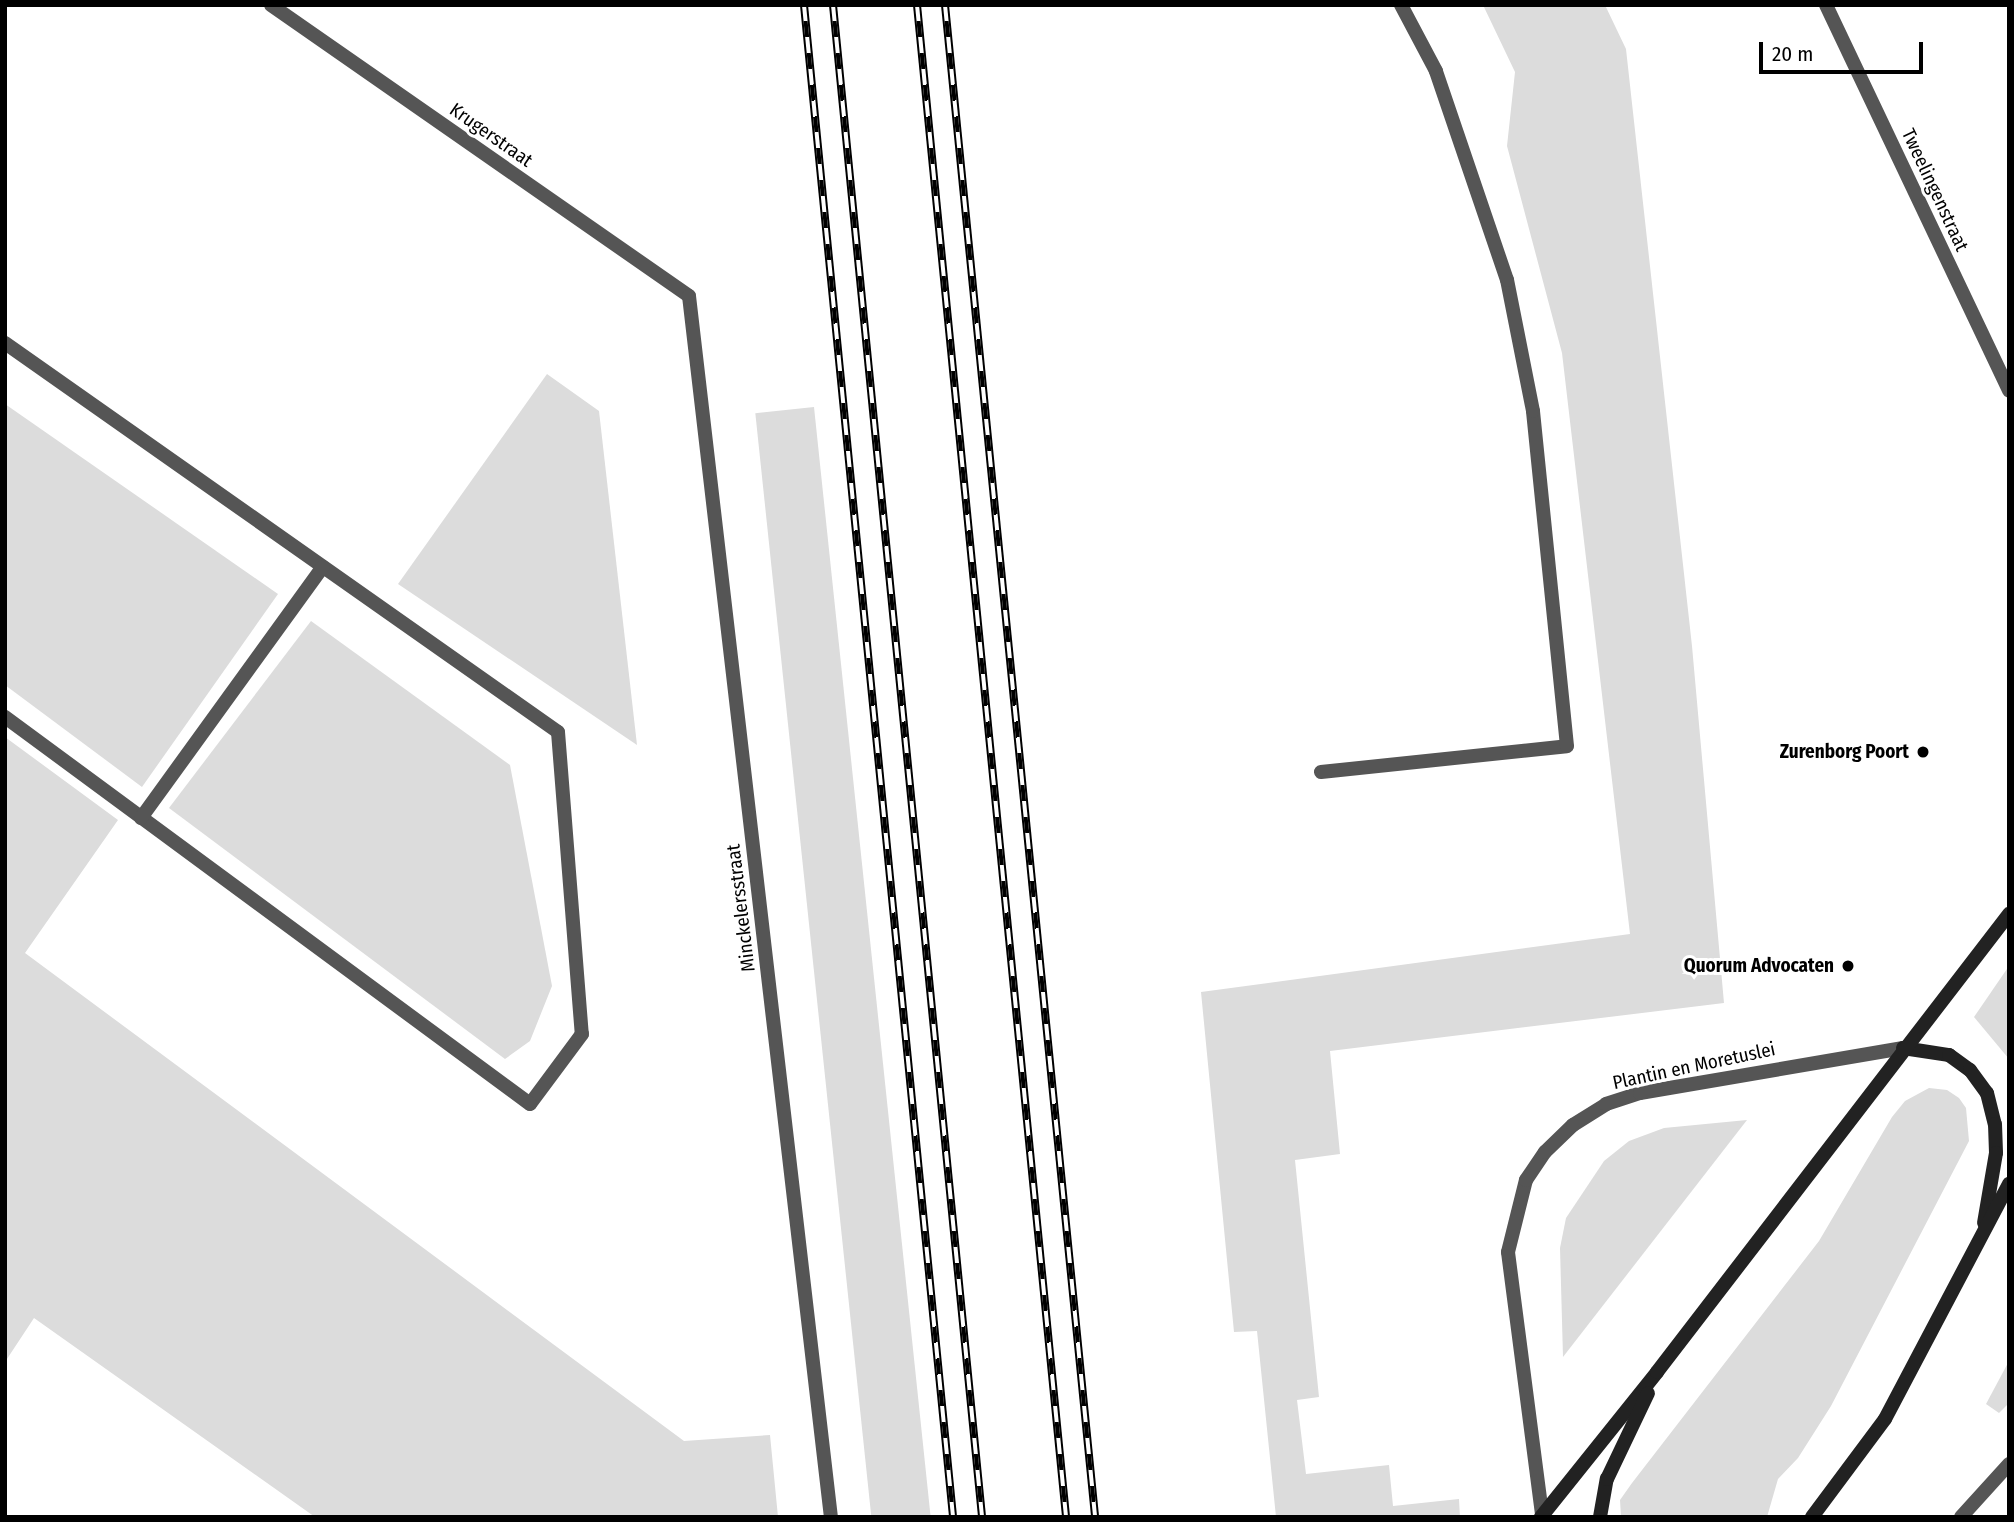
<!DOCTYPE html>
<html>
<head>
<meta charset="utf-8">
<style>
	body { margin:0 }
	#map { position:relative; width:2014px; height:1522px; overflow:hidden; background:#fff; font-family:"Fira Sans Condensed",sans-serif }
	div>[style] { position:absolute }
	.green>* { inset:0; background:#dcdcdc; transform-origin:0 0 }
	.lane>* { height:14px; margin:-7px; padding:0 7px; transform-origin:7px; border-radius:7px; background:#555 }
	.street>* { height:14px; margin:-7px; padding:0 7px; transform-origin:7px; border-radius:7px; background:#555 }
	.secondary>* { height:14px; margin:-7px; padding:0 7px; transform-origin:7px; border-radius:7px; background:#222 }
	.rail>* { height:8px; margin-top:-4px; transform-origin:0; background:repeating-linear-gradient(90deg,#fff 0 16px,#000 0 32px); box-sizing:border-box; border-block:2px solid #000 }
	.dots>* { width:19px; height:19px; translate:-50% -50%; box-sizing:border-box; border:4px solid #fff; border-radius:50% }
	span { translate:-50% -50%; white-space:nowrap; text-align:center; line-height:1.15; -webkit-text-stroke:6px #fff; paint-order:stroke }
	.street-label { font-size:19px; color:#000 }
	.poi-label { font-size:19px; color:#000; font-weight:700 }
	.right { translate:-100% -50%; text-align:right }
	.frame { position:absolute; inset:0; border:7px solid #000; pointer-events:none }
	.scale { position:absolute; left:1759px; top:42px; width:164px; height:32px; box-sizing:border-box; border:4px solid #000; border-top:0; padding-left:9px; font-size:21px; line-height:24px; white-space:nowrap; color:#000; -webkit-text-stroke:5px #fff; paint-order:stroke }
</style>
</head>
<body>
<div id="map">
	<div class="green">
		<i style="clip-path:polygon(1483px 5px,1605px 5px,1626px 49px,1692px 646px,1724px 1003px,1330px 1051px,1340px 1154px,1295px 1160px,1319px 1397px,1297px 1400px,1306px 1474px,1389px 1465px,1393px 1506px,1459px 1499px,1460px 1517px,1276px 1517px,1257px 1331px,1234px 1332px,1201px 992px,1630px 934px,1562px 353px,1507px 146px,1515px 72px)"></i>
		<i style="clip-path:polygon(547px 374px,599px 411px,637px 745px,398px 584px)"></i>
		<i style="clip-path:polygon(5px 404px,278px 594px,142px 787px,5px 685px)"></i>
		<i style="left:814px;top:407px;width:1116px;height:59px;rotate:84deg"></i>
		<i style="clip-path:polygon(311px 621px,510px 765px,552px 986px,530px 1041px,505px 1059px,169px 808px)"></i>
		<i style="clip-path:polygon(5px 737px,118px 820px,25px 953px,684px 1441px,770px 1435px,778px 1517px,315px 1517px,34px 1318px,5px 1362px)"></i>
		<i style="clip-path:polygon(2009px 966px,2009px 1059px,1974px 1017px)"></i>
		<i style="clip-path:polygon(1929px 1088px,1947px 1090px,1959px 1098px,1966px 1108px,1969px 1141px,1831px 1406px,1798px 1458px,1778px 1479px,1767px 1517px,1621px 1517px,1620px 1500px,1632px 1483px,1819px 1241px,1892px 1117px,1905px 1101px)"></i>
		<i style="clip-path:polygon(1747px 1120px,1563px 1357px,1560px 1248px,1566px 1218px,1604px 1161px,1629px 1141px,1664px 1128px)"></i>
		<i style="clip-path:polygon(2009px 1361px,2009px 1403px,1999px 1413px,1986px 1404px)"></i>
	</div>
	<div class="lane">
		<i style="left:5px;top:343px;width:676px;rotate:35.12deg"></i>
		<i style="left:558px;top:732px;width:303px;rotate:85.5deg"></i>
		<i style="left:582px;top:1034px;width:87px;rotate:126.6deg"></i>
		<i style="left:530px;top:1104px;width:652px;rotate:-143.6deg"></i>
		<i style="left:1321px;top:772px;width:247px;rotate:-6deg"></i>
		<i style="left:1567px;top:746px;width:337px;rotate:-95.8deg"></i>
		<i style="left:1533px;top:411px;width:134px;rotate:-101.2deg"></i>
		<i style="left:1507px;top:280px;width:221px;rotate:-108.8deg"></i>
		<i style="left:1436px;top:71px;width:75px;rotate:-117.9deg"></i>
		<i style="left:141px;top:818px;width:310px;rotate:-54.1deg"></i>
	</div>
	<div class="street">
		<i style="left:271px;top:5px;width:509px;rotate:34.84deg"></i>
		<i style="left:689px;top:296px;width:1229px;rotate:83.37deg"></i>
		<i style="left:1826px;top:5px;width:427px;rotate:64.6deg"></i>
		<i style="left:1542px;top:1514px;width:264px;rotate:-97.4deg"></i>
		<i style="left:1508px;top:1252px;width:74px;rotate:-76deg"></i>
		<i style="left:1526px;top:1180px;width:34px;rotate:-56deg"></i>
		<i style="left:1545px;top:1152px;width:39px;rotate:-44deg"></i>
		<i style="left:1573px;top:1125px;width:39px;rotate:-32deg"></i>
		<i style="left:1606px;top:1104px;width:36px;rotate:-18deg"></i>
		<i style="left:1640px;top:1093px;width:267px;rotate:-9.7deg"></i>
		<i style="left:1961px;top:1517px;width:72px;rotate:-47.8deg"></i>
	</div>
	<div class="secondary">
		<i style="left:1903px;top:1048px;width:47px;rotate:8.7deg"></i>
		<i style="left:1949px;top:1055px;width:26px;rotate:36deg"></i>
		<i style="left:1970px;top:1070px;width:29px;rotate:54deg"></i>
		<i style="left:1987px;top:1093px;width:32px;rotate:76deg"></i>
		<i style="left:1995px;top:1124px;width:29px;rotate:88deg"></i>
		<i style="left:1996px;top:1153px;width:71px;rotate:99.7deg"></i>
		<i style="left:1541px;top:1517px;width:186px;rotate:-51.3deg"></i>
		<i style="left:1657px;top:1372px;width:578px;rotate:-52.46deg"></i>
		<i style="left:1600px;top:1517px;width:39px;rotate:-80deg"></i>
		<i style="left:1607px;top:1479px;width:95px;rotate:-64.5deg"></i>
		<i style="left:1812px;top:1517px;width:122px;rotate:-53.3deg"></i>
		<i style="left:1885px;top:1419px;width:266px;rotate:-62.2deg"></i>
	</div>
	<div class="rail">
		<i style="left:804px;top:5px;width:1519px;rotate:84.37deg"></i>
		<i style="left:833px;top:5px;width:1519px;rotate:84.37deg"></i>
		<i style="left:917px;top:5px;width:1519px;rotate:84.37deg"></i>
		<i style="left:945px;top:5px;width:1519px;rotate:84.33deg"></i>
	</div>
	<div class="dots">
		<i style="left:1923px;top:752px;background:#000"></i>
		<i style="left:1848px;top:966px;background:#000"></i>
	</div>
	<div class="street-label">
		<span style="left:491px;top:135px;rotate:35deg">Krugerstraat</span>
		<span style="left:1935px;top:190px;rotate:65deg">Tweelingenstraat</span>
		<span style="left:741px;top:908px;rotate:-97deg">Minckelersstraat</span>
		<span style="left:1694px;top:1066px;rotate:-12deg">Plantin en Moretuslei</span>
	</div>
	<div class="poi-label">
		<span class="right" style="left:1909px;top:752px">Zurenborg Poort</span>
		<span class="right" style="left:1834px;top:966px">Quorum Advocaten</span>
	</div>
	<div class="frame"></div>
	<div class="scale">20 m</div>
</div>
</body>
</html>
